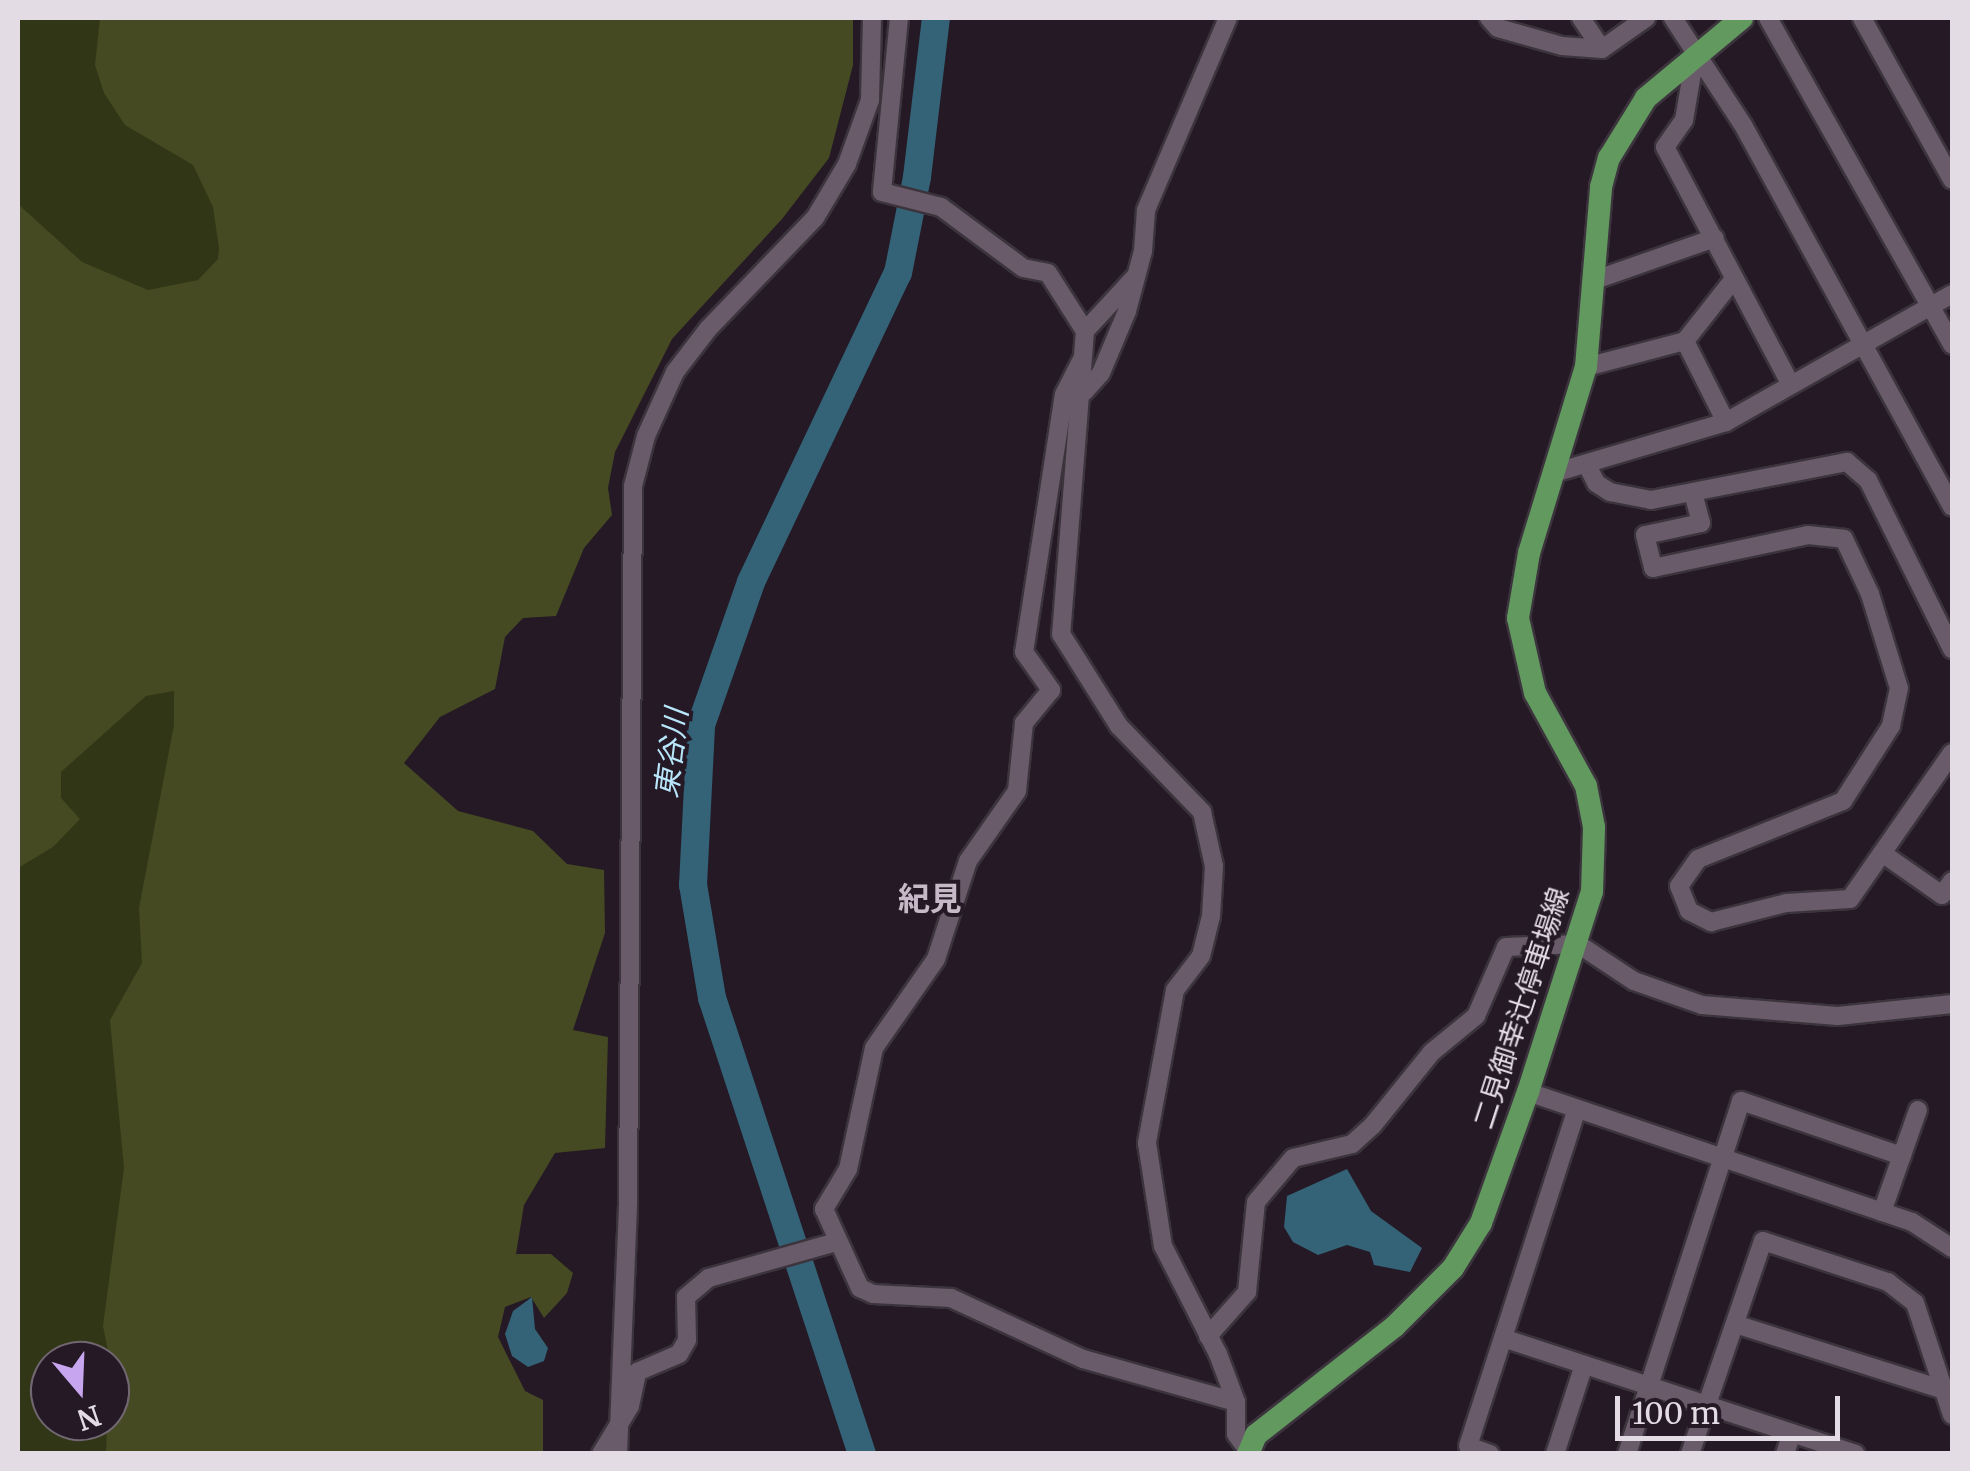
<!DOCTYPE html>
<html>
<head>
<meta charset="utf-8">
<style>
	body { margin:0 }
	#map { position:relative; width:1970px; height:1471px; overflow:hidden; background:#241925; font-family:Merriweather,"Noto Sans JP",serif }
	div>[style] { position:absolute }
	.green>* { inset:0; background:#313616 }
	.forest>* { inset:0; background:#454a22 }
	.water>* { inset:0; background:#346276 }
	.river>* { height:28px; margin:-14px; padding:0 14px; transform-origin:14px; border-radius:14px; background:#346276 }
	.roads { filter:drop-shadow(2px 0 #3c343d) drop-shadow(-2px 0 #3c343d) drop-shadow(0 2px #3c343d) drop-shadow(0 -2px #3c343d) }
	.minor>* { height:18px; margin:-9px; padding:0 9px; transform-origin:9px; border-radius:9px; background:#695b69 }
	.major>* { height:22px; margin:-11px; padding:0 11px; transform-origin:11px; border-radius:11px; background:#62995f }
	span { translate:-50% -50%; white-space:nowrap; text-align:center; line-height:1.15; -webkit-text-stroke:8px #241925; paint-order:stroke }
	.street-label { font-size:28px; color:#e4dce4 }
	.water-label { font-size:30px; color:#b9e6fa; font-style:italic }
	.quarter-label { font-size:32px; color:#c8b9c9; font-weight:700 }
	.frame { position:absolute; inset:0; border:20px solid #e4dce4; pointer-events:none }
	.north { position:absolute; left:30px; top:1341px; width:100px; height:100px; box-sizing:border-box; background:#241925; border:2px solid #716771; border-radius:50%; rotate:161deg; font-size:28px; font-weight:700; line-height:40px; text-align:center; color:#e4dce4 }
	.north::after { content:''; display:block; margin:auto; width:35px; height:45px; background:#c7a6ef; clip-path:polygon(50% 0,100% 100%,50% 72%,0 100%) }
	.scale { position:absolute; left:1615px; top:1396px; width:225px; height:45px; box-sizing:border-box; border:5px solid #e4dce4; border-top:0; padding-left:12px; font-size:30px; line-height:35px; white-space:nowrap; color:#e4dce4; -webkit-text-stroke:8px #241925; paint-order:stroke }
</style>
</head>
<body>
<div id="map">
	<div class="green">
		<i style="clip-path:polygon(evenodd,18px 18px,181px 18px,332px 314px,193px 1453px,18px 1453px,18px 18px,50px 1361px,110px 1361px,110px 1421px,50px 1421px,50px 1361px)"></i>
	</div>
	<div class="forest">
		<i style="clip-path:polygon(100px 18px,853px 20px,853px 65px,829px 158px,782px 219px,672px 339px,615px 452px,608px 488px,612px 515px,584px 548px,556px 616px,523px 618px,505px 637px,495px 689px,440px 717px,404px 763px,458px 811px,533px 831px,567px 864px,604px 870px,605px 933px,573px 1030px,608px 1037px,605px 1148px,555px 1153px,524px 1205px,516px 1254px,551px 1254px,573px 1273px,567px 1293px,544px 1318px,531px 1297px,505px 1307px,498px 1337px,525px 1391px,543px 1400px,543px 1453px,106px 1453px,110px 1361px,103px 1326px,124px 1168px,110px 1020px,142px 963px,139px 908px,174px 725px,174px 691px,146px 696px,61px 772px,61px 798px,80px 819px,53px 847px,18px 868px,18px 204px,82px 262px,148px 290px,198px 280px,218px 259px,219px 248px,213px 207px,193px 165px,125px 125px,104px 93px,95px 65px)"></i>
	</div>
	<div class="water">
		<i style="clip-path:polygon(1347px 1169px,1371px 1211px,1422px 1248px,1410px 1272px,1374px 1265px,1370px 1252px,1347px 1245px,1318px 1255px,1293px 1242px,1284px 1227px,1287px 1196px)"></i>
		<i style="clip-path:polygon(532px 1297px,535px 1329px,548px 1348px,544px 1361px,528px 1367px,512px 1356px,505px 1334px,513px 1311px)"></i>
	</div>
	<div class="river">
		<i style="left:862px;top:1454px;width:480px;rotate:-108.2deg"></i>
		<i style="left:712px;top:998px;width:115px;rotate:-99.5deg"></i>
		<i style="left:693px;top:885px;width:160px;rotate:-87.1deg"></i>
		<i style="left:701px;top:725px;width:151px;rotate:-70.7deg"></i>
		<i style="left:751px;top:582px;width:342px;rotate:-64.6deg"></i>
		<i style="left:898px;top:273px;width:98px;rotate:-78.8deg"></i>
		<i style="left:917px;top:177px;width:160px;rotate:-83.2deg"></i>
	</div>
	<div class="roads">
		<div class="minor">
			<i style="left:899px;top:18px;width:175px;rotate:95.6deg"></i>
			<i style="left:882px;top:192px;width:61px;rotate:14.3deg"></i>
			<i style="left:941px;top:207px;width:102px;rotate:36.6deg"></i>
			<i style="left:1023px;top:268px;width:25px;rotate:11deg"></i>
			<i style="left:1048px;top:273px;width:69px;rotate:57.5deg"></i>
			<i style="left:1085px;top:331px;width:304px;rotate:94.5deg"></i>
			<i style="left:1061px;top:634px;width:109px;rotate:57.8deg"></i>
			<i style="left:1119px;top:726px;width:120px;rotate:46deg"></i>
			<i style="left:1202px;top:812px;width:55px;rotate:77.5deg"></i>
			<i style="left:1214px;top:866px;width:50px;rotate:93.4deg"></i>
			<i style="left:1211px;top:916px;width:41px;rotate:104deg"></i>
			<i style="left:1201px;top:956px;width:43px;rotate:127.4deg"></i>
			<i style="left:1175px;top:990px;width:156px;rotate:100.4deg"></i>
			<i style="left:1147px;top:1143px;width:104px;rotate:81.2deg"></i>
			<i style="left:1163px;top:1246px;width:121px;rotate:63deg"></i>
			<i style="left:1218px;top:1354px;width:51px;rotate:69.4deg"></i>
			<i style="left:1236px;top:1402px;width:32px;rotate:90deg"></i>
			<i style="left:1236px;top:1434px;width:19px;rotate:54deg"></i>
			<i style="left:1489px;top:18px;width:13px;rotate:48deg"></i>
			<i style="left:1498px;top:28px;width:66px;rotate:15.7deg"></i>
			<i style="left:1562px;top:46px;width:40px;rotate:4.3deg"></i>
			<i style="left:1602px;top:49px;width:54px;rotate:-35.2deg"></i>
			<i style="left:1581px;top:18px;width:37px;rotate:56deg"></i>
			<i style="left:1673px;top:18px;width:128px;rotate:56.8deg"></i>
			<i style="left:1743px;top:125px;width:435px;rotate:61.3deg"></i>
			<i style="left:1768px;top:18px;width:375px;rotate:60.6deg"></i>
			<i style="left:1862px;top:18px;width:185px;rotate:60.9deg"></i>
			<i style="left:1696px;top:50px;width:71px;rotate:99.7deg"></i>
			<i style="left:1684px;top:120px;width:33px;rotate:125deg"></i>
			<i style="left:1665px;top:147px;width:267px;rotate:62.1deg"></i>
			<i style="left:1592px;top:281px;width:130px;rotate:-19.3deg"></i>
			<i style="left:1085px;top:331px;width:75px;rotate:-47.2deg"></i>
			<i style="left:1685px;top:341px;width:91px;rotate:63.2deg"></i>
			<i style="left:1082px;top:359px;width:39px;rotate:117deg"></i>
			<i style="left:1064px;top:394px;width:261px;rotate:98.8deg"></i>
			<i style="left:1024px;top:652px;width:47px;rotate:54.6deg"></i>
			<i style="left:1051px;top:690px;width:43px;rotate:129.3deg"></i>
			<i style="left:1024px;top:723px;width:68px;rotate:95.9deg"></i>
			<i style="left:1017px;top:791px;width:85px;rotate:125deg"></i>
			<i style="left:968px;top:861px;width:103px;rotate:108.1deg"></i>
			<i style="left:936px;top:959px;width:108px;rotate:124.9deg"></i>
			<i style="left:874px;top:1048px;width:124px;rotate:102.1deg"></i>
			<i style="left:848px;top:1169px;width:47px;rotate:121deg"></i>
			<i style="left:824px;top:1209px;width:87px;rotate:65.5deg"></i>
			<i style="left:860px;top:1288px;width:14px;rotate:25deg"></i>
			<i style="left:873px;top:1294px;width:78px;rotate:2.9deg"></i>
			<i style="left:951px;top:1298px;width:145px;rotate:24.8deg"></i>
			<i style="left:1083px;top:1359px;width:159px;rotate:15.7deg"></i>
			<i style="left:1586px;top:367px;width:102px;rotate:-14.7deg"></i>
			<i style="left:1685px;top:341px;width:78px;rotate:-51.8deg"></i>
			<i style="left:1084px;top:392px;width:25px;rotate:-48deg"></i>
			<i style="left:1101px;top:373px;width:67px;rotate:-67.2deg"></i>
			<i style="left:1127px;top:311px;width:62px;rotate:-75.1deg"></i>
			<i style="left:1143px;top:251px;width:41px;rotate:-85.8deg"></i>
			<i style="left:1146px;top:210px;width:209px;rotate:-66.9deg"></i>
			<i style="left:1588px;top:467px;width:18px;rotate:63deg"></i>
			<i style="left:1596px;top:483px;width:17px;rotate:33deg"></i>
			<i style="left:1610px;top:492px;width:42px;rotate:11deg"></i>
			<i style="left:1651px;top:500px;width:200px;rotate:-11deg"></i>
			<i style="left:1847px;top:462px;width:28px;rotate:41deg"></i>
			<i style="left:1868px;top:480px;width:189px;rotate:63.6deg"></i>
			<i style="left:1557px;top:472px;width:176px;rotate:-16.5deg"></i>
			<i style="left:1726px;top:422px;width:260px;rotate:-29.5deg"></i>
			<i style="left:1693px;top:493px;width:31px;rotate:75deg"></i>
			<i style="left:1701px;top:523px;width:57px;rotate:167.9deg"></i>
			<i style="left:1645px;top:535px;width:34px;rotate:76deg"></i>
			<i style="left:1653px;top:568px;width:158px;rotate:-12deg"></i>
			<i style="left:1808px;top:535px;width:36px;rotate:6deg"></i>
			<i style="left:1844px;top:539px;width:61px;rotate:64.7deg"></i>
			<i style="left:1870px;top:594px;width:98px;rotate:72.9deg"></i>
			<i style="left:1899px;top:688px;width:39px;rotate:102deg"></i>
			<i style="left:1891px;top:726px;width:89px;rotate:122.6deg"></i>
			<i style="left:1843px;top:801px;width:156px;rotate:158.2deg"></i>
			<i style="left:1698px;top:859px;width:33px;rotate:125deg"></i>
			<i style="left:1679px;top:886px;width:27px;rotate:68deg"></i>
			<i style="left:1689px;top:911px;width:25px;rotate:27deg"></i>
			<i style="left:1711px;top:922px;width:77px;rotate:-14.2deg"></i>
			<i style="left:1786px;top:903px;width:64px;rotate:-3.6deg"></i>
			<i style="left:1850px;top:899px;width:178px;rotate:-55.1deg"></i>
			<i style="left:1882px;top:853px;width:73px;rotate:35deg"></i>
			<i style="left:1942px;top:895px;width:17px;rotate:-54deg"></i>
			<i style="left:1528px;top:1092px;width:405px;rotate:18.7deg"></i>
			<i style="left:1912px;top:1222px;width:48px;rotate:33deg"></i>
			<i style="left:1882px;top:1212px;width:108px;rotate:-70.6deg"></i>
			<i style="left:1735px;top:1324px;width:219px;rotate:17.5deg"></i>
			<i style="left:1208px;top:1336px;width:59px;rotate:-48.4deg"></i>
			<i style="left:1247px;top:1292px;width:90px;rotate:-84.3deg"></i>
			<i style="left:1256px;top:1202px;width:57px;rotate:-49.9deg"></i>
			<i style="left:1293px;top:1158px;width:61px;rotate:-13.3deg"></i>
			<i style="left:1352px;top:1144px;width:28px;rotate:-42deg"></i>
			<i style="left:1373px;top:1125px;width:94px;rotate:-51.1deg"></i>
			<i style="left:1432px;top:1052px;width:57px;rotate:-39.3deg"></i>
			<i style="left:1476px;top:1016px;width:75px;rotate:-66.5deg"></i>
			<i style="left:1506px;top:947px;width:72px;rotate:-2.4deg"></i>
			<i style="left:1578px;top:944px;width:67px;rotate:33.5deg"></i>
			<i style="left:1634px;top:981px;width:72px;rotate:19.4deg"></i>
			<i style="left:1702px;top:1005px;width:136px;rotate:4.6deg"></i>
			<i style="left:1838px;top:1016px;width:115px;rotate:-6deg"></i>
			<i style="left:1503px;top:1338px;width:371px;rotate:18.2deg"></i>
			<i style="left:601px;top:1454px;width:56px;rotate:-58.9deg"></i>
			<i style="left:630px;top:1406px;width:35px;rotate:-78deg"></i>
			<i style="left:637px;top:1372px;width:46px;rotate:-23.2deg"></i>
			<i style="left:679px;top:1354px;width:16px;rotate:-60deg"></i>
			<i style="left:687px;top:1340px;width:43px;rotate:-91.3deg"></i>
			<i style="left:686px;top:1297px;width:30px;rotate:-40deg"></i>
			<i style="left:709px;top:1278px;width:132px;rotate:-15.8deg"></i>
			<i style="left:618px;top:1454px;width:252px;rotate:-87.7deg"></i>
			<i style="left:628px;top:1202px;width:716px;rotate:-89.6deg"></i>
			<i style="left:633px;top:486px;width:52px;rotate:-75.4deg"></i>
			<i style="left:646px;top:436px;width:70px;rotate:-65.6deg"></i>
			<i style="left:675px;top:372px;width:54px;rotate:-52.5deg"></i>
			<i style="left:708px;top:329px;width:154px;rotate:-46.1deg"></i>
			<i style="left:815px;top:218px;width:63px;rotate:-59.3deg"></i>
			<i style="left:847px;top:164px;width:68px;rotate:-70.2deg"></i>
			<i style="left:870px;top:100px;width:82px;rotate:-88.6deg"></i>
			<i style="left:1490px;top:1454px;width:23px;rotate:-160deg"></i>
			<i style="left:1468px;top:1446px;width:354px;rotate:-72.1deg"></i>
			<i style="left:1555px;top:1454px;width:94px;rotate:-72deg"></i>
			<i style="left:1627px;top:1454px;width:371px;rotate:-72.1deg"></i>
			<i style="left:1741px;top:1101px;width:170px;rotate:18.9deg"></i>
			<i style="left:1690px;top:1454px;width:225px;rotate:-71.1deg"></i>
			<i style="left:1763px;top:1241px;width:132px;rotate:18.2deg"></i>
			<i style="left:1888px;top:1282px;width:34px;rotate:38deg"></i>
			<i style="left:1915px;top:1303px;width:118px;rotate:71.7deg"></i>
			<i style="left:1785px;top:1454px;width:22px;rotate:-72deg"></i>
		</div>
		<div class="major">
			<i style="left:1248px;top:1454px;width:21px;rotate:-67deg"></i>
			<i style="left:1256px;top:1435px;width:177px;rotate:-38.1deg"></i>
			<i style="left:1395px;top:1326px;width:82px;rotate:-45deg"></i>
			<i style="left:1453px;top:1268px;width:53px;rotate:-58.1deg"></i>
			<i style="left:1481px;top:1223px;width:139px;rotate:-70.3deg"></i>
			<i style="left:1528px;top:1092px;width:210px;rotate:-72.3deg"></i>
			<i style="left:1592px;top:892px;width:65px;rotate:-88.2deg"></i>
			<i style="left:1594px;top:827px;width:42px;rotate:-101deg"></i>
			<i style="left:1586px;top:786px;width:106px;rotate:-118.7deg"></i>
			<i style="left:1535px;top:693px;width:77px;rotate:-102.8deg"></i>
			<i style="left:1518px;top:618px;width:66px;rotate:-80.4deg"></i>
			<i style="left:1529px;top:553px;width:195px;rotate:-73deg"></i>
			<i style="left:1586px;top:367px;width:181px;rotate:-85.2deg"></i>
			<i style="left:1601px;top:187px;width:30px;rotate:-75deg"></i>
			<i style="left:1609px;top:158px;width:70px;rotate:-58.3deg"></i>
			<i style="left:1646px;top:98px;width:125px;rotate:-39.8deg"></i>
		</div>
	</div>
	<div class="street-label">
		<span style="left:1521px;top:1008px;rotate:-72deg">二見御幸辻停車場線</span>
	</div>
	<div class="water-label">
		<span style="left:671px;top:753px;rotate:-83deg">東谷川</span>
	</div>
	<div class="quarter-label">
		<span style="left:930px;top:899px">紀見</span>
	</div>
	<div class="frame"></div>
	<div class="north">N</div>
	<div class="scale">100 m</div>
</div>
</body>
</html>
